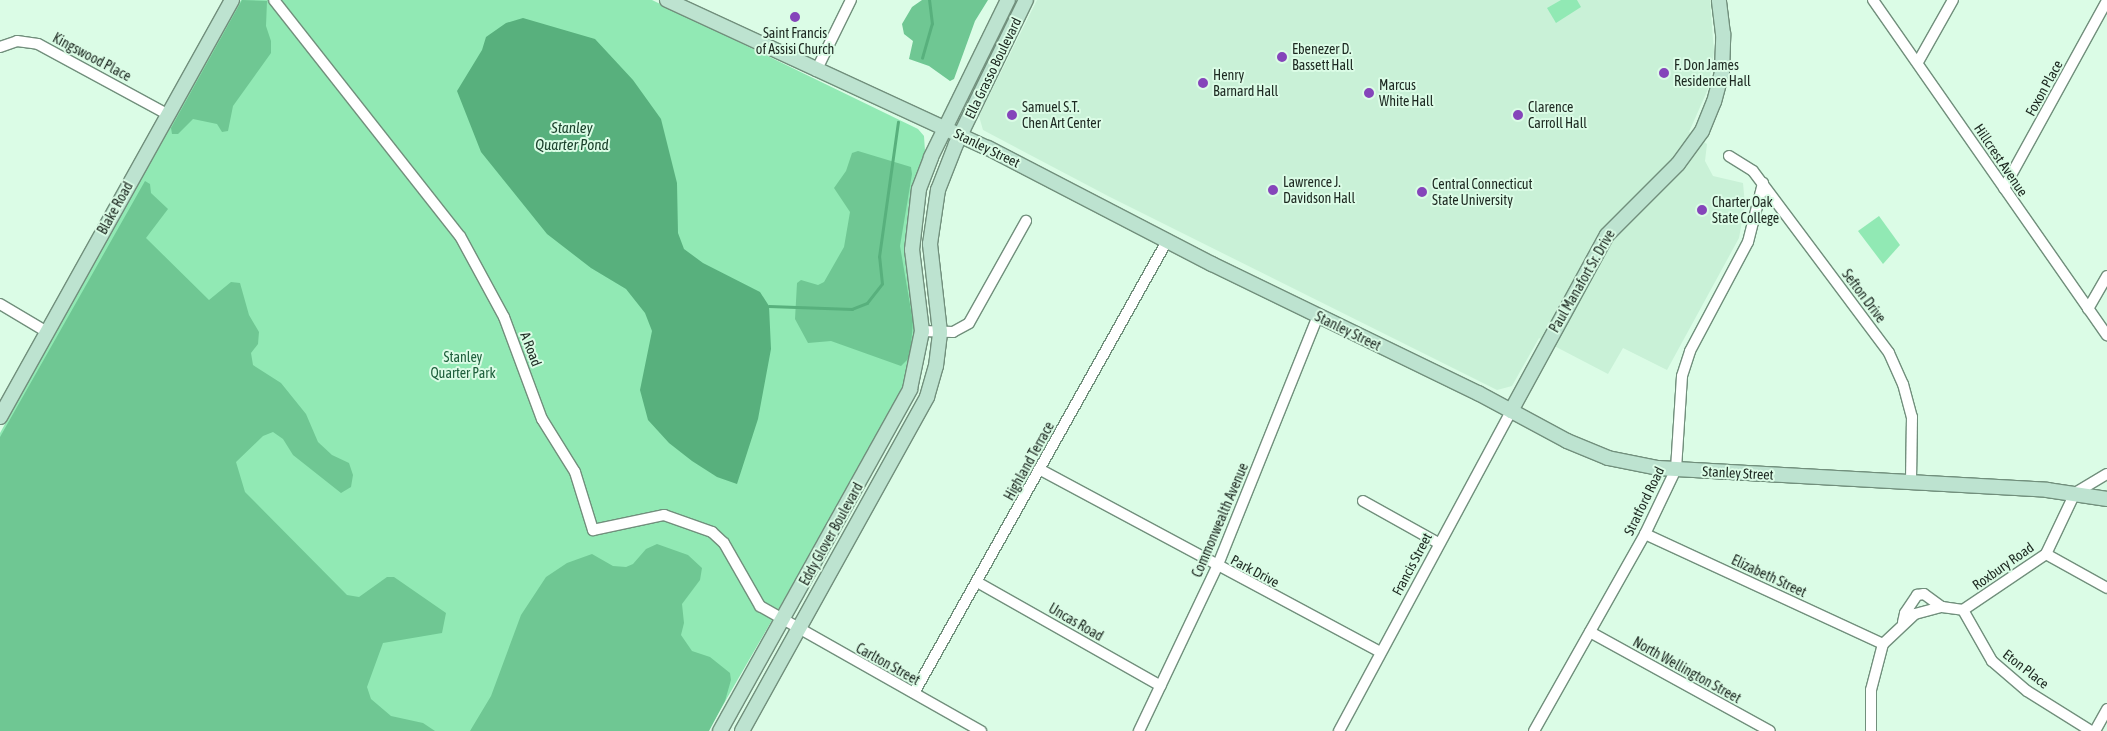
<!DOCTYPE html>
<html>
<head>
<meta charset="utf-8">
<style>
	body { margin:0 }
	#map { position:relative; width:2107px; height:731px; overflow:hidden; background:#dbfce6; font-family:"Asap Condensed",sans-serif }
	div>[style] { position:absolute }
	.built>* { inset:0; background:#c9f1d7 }
	.green>* { inset:0; background:#91e9b4 }
	.forest>* { inset:0; background:#6fc793 }
	.water>* { inset:0; background:#58b07d }
	.stream>* { height:2.5px; margin:-1.25px; padding:0 1.25px; transform-origin:1.25px; border-radius:1.25px; background:#58b07d }
	.roads { filter:drop-shadow(1px 0 #718f7c) drop-shadow(-1px 0 #718f7c) drop-shadow(0 1px #718f7c) drop-shadow(0 -1px #718f7c) }
	.street>* { height:10px; margin:-5px; padding:0 5px; transform-origin:5px; border-radius:5px; background:#fff }
	.secondary>* { height:14px; margin:-7px; padding:0 7px; transform-origin:7px; border-radius:7px; background:#bde3d0 }
	.dots>* { width:14px; height:14px; translate:-50% -50%; box-sizing:border-box; border:2px solid #dbfce6; border-radius:50% }
	span { translate:-50% -50%; white-space:nowrap; text-align:center; line-height:1.15; -webkit-text-stroke:4px #dbfce6; paint-order:stroke }
	.poi-label { font-size:14px; color:#1d2921 }
	.left { translate:0 -50%; text-align:left }
	.street-label { font-size:14px; color:#1d2921 }
	.park-label { font-size:14px; color:#1d5e3b }
	.water-label { font-size:15px; color:#1c412c; font-style:italic }
</style>
</head>
<body>
<div id="map">
	<div class="built">
		<i style="clip-path:polygon(1037px 0,1710px 0,1714px 52px,1708px 89px,1689px 132px,1707px 144px,1705px 161px,1713px 176px,1743px 183px,1745px 205px,1739px 238px,1667px 370px,1623px 348px,1608px 374px,1539px 338px,1512px 386px,1497px 390px,1108px 196px,983px 130px,979px 116px)"></i>
	</div>
	<div class="green">
		<i style="clip-path:polygon(241px 0,652px 0,918px 129px,924px 136px,925px 151px,909px 203px,906px 234px,916px 327px,913px 358px,901px 397px,708px 731px,0 731px,0 433px)"></i>
		<i style="clip-path:polygon(1561px 0,1577px 0,1581px 7px,1556px 23px,1547px 8px)"></i>
		<i style="clip-path:polygon(1879px 216px,1900px 245px,1883px 264px,1858px 231px)"></i>
	</div>
	<div class="forest">
		<i style="clip-path:polygon(242px 0,267px 1px,266px 26px,271px 41px,271px 53px,233px 106px,228px 131px,222px 132px,217px 124px,193px 119px,178px 134px,172px 134px,171px 128px)"></i>
		<i style="clip-path:polygon(922px 0,988px 0,975px 21px,954px 79px,950px 81px,929px 66px,909px 59px,913px 41px,904px 34px,902px 24px,912px 7px)"></i>
		<i style="clip-path:polygon(858px 151px,911px 167px,912px 174px,900px 246px,913px 322px,910px 357px,901px 366px,831px 341px,808px 343px,795px 319px,797px 283px,801px 280px,818px 285px,824px 282px,844px 247px,850px 212px,834px 188px,846px 171px,852px 153px)"></i>
		<i style="clip-path:polygon(145px 181px,150px 184px,151px 193px,168px 209px,146px 238px,209px 300px,231px 282px,240px 283px,249px 315px,259px 332px,258px 344px,251px 353px,253px 365px,281px 383px,306px 414px,318px 442px,332px 455px,349px 463px,353px 475px,351px 487px,341px 493px,293px 455px,283px 439px,273px 432px,263px 436px,236px 462px,245px 492px,347px 595px,359px 597px,387px 577px,394px 577px,446px 613px,442px 633px,383px 643px,367px 687px,371px 699px,391px 716px,423px 723px,435px 731px,0 731px,0 437px)"></i>
		<i style="clip-path:polygon(657px 544px,688px 555px,702px 568px,700px 580px,682px 604px,684px 623px,681px 635px,692px 651px,710px 657px,730px 673px,731px 680px,725px 701px,709px 731px,470px 731px,491px 696px,521px 615px,546px 577px,567px 563px,592px 554px,613px 566px,626px 567px,633px 564px,646px 549px)"></i>
	</div>
	<div class="water">
		<i style="clip-path:polygon(523px 18px,595px 39px,633px 80px,661px 119px,677px 183px,678px 233px,684px 249px,703px 263px,760px 292px,769px 306px,771px 349px,758px 419px,737px 484px,717px 477px,692px 461px,669px 443px,648px 420px,640px 390px,652px 331px,645px 313px,626px 289px,591px 268px,547px 234px,481px 152px,457px 91px,482px 50px,486px 37px,506px 23px)"></i>
	</div>
	<div class="stream">
		<i style="left:922px;top:58px;width:35px;rotate:-74deg"></i>
		<i style="left:932px;top:24px;width:24px;rotate:-97deg"></i>
		<i style="left:769px;top:306px;width:83px;rotate:2.1deg"></i>
		<i style="left:852px;top:309px;width:16px;rotate:-22deg"></i>
		<i style="left:867px;top:303px;width:24px;rotate:-52deg"></i>
		<i style="left:882px;top:284px;width:27px;rotate:-96deg"></i>
		<i style="left:879px;top:257px;width:136px;rotate:-82deg"></i>
	</div>
	<div class="roads">
		<div class="street">
			<i style="left:274px;top:0;width:300px;rotate:51.8deg"></i>
			<i style="left:460px;top:236px;width:92px;rotate:61.5deg"></i>
			<i style="left:504px;top:317px;width:109px;rotate:69.6deg"></i>
			<i style="left:542px;top:419px;width:62px;rotate:58.1deg"></i>
			<i style="left:575px;top:472px;width:61px;rotate:72.8deg"></i>
			<i style="left:593px;top:530px;width:73px;rotate:-11.9deg"></i>
			<i style="left:664px;top:515px;width:51px;rotate:19.5deg"></i>
			<i style="left:712px;top:532px;width:16px;rotate:43deg"></i>
			<i style="left:724px;top:543px;width:73px;rotate:60.3deg"></i>
			<i style="left:760px;top:606px;width:254px;rotate:29.5deg"></i>
			<i style="left:1873px;top:0;width:409px;rotate:55.1deg"></i>
			<i style="left:0;top:47px;width:18px;rotate:-19deg"></i>
			<i style="left:17px;top:41px;width:21px;rotate:8deg"></i>
			<i style="left:38px;top:44px;width:147px;rotate:28.5deg"></i>
			<i style="left:1918px;top:62px;width:71px;rotate:-60.6deg"></i>
			<i style="left:816px;top:71px;width:79px;rotate:-63.8deg"></i>
			<i style="left:1729px;top:156px;width:28px;rotate:32deg"></i>
			<i style="left:1753px;top:171px;width:227px;rotate:53.2deg"></i>
			<i style="left:1889px;top:353px;width:34px;rotate:66deg"></i>
			<i style="left:1903px;top:384px;width:34px;rotate:75deg"></i>
			<i style="left:1912px;top:417px;width:65px;rotate:90.9deg"></i>
			<i style="left:2004px;top:188px;width:213px;rotate:-61.2deg"></i>
			<i style="left:0;top:304px;width:55px;rotate:30.8deg"></i>
			<i style="left:2088px;top:309px;width:38px;rotate:-60deg"></i>
			<i style="left:922px;top:331px;width:31px;rotate:2deg"></i>
			<i style="left:953px;top:332px;width:18px;rotate:-29deg"></i>
			<i style="left:969px;top:323px;width:117px;rotate:-60.8deg"></i>
			<i style="left:1039px;top:469px;width:387px;rotate:28.2deg"></i>
			<i style="left:1363px;top:501px;width:86px;rotate:29.2deg"></i>
			<i style="left:1645px;top:534px;width:262px;rotate:24.8deg"></i>
			<i style="left:2046px;top:554px;width:70px;rotate:29.1deg"></i>
			<i style="left:977px;top:582px;width:211px;rotate:29.5deg"></i>
			<i style="left:1963px;top:610px;width:59px;rotate:60.4deg"></i>
			<i style="left:1992px;top:661px;width:46px;rotate:40.6deg"></i>
			<i style="left:2027px;top:691px;width:75px;rotate:32deg"></i>
			<i style="left:1903px;top:622px;width:9px;rotate:-77deg"></i>
			<i style="left:1905px;top:613px;width:22px;rotate:-56deg"></i>
			<i style="left:1917px;top:595px;width:7px;rotate:-8deg"></i>
			<i style="left:1924px;top:594px;width:22px;rotate:36deg"></i>
			<i style="left:1590px;top:632px;width:205px;rotate:28.8deg"></i>
			<i style="left:914px;top:693px;width:518px;rotate:-60.76deg"></i>
			<i style="left:1139px;top:731px;width:182px;rotate:-64.6deg"></i>
			<i style="left:1217px;top:567px;width:271px;rotate:-68.1deg"></i>
			<i style="left:1339px;top:731px;width:363px;rotate:-61.7deg"></i>
			<i style="left:1534px;top:731px;width:226px;rotate:-60.6deg"></i>
			<i style="left:1645px;top:534px;width:72px;rotate:-64.5deg"></i>
			<i style="left:1676px;top:469px;width:93px;rotate:-86.3deg"></i>
			<i style="left:1682px;top:376px;width:26px;rotate:-72deg"></i>
			<i style="left:1690px;top:351px;width:123px;rotate:-62deg"></i>
			<i style="left:1748px;top:242px;width:61px;rotate:-75.7deg"></i>
			<i style="left:1871px;top:731px;width:41px;rotate:-90deg"></i>
			<i style="left:1871px;top:690px;width:48px;rotate:-75.4deg"></i>
			<i style="left:1883px;top:644px;width:44px;rotate:-43.2deg"></i>
			<i style="left:1915px;top:614px;width:28px;rotate:-15deg"></i>
			<i style="left:1942px;top:607px;width:21px;rotate:8deg"></i>
			<i style="left:1963px;top:610px;width:100px;rotate:-34deg"></i>
			<i style="left:2046px;top:554px;width:68px;rotate:-64.6deg"></i>
			<i style="left:2075px;top:493px;width:37px;rotate:-31deg"></i>
			<i style="left:2095px;top:731px;width:25px;rotate:-61deg"></i>
		</div>
		<div class="secondary">
			<i style="left:667px;top:0;width:353px;rotate:24.8deg"></i>
			<i style="left:988px;top:148px;width:252px;rotate:27.4deg"></i>
			<i style="left:1212px;top:264px;width:296px;rotate:25.9deg"></i>
			<i style="left:1478px;top:393px;width:101px;rotate:28.3deg"></i>
			<i style="left:1567px;top:441px;width:44px;rotate:22.5deg"></i>
			<i style="left:1608px;top:458px;width:51px;rotate:11.3deg"></i>
			<i style="left:1658px;top:468px;width:390px;rotate:3.2deg"></i>
			<i style="left:2047px;top:490px;width:61px;rotate:8.5deg"></i>
			<i style="left:1511px;top:411px;width:200px;rotate:-61.4deg"></i>
			<i style="left:1607px;top:235px;width:100px;rotate:-45deg"></i>
			<i style="left:1678px;top:164px;width:41px;rotate:-54deg"></i>
			<i style="left:1702px;top:131px;width:31px;rotate:-68deg"></i>
			<i style="left:1714px;top:102px;width:31px;rotate:-75deg"></i>
			<i style="left:1722px;top:72px;width:38px;rotate:-88deg"></i>
			<i style="left:1723px;top:34px;width:34px;rotate:-97deg"></i>
			<i style="left:0;top:417px;width:477px;rotate:-60.9deg"></i>
			<i style="left:720px;top:731px;width:391px;rotate:-60.9deg"></i>
			<i style="left:910px;top:389px;width:59px;rotate:-78.3deg"></i>
			<i style="left:922px;top:331px;width:82px;rotate:-97deg"></i>
			<i style="left:912px;top:250px;width:61px;rotate:-83.5deg"></i>
			<i style="left:919px;top:189px;width:34px;rotate:-69deg"></i>
			<i style="left:931px;top:157px;width:175px;rotate:-63.9deg"></i>
			<i style="left:742px;top:731px;width:382px;rotate:-61deg"></i>
			<i style="left:927px;top:397px;width:32px;rotate:-74deg"></i>
			<i style="left:936px;top:366px;width:34px;rotate:-83deg"></i>
			<i style="left:940px;top:332px;width:89px;rotate:-96.5deg"></i>
			<i style="left:930px;top:244px;width:55px;rotate:-81.6deg"></i>
			<i style="left:938px;top:190px;width:49px;rotate:-68.6deg"></i>
			<i style="left:956px;top:144px;width:160px;rotate:-64.1deg"></i>
		</div>
	</div>
	<div class="dots">
		<i style="left:795px;top:17px;background:#8545ba"></i>
		<i style="left:1282px;top:57px;background:#8545ba"></i>
		<i style="left:1664px;top:73px;background:#8545ba"></i>
		<i style="left:1203px;top:83px;background:#8545ba"></i>
		<i style="left:1369px;top:93px;background:#8545ba"></i>
		<i style="left:1012px;top:115px;background:#8545ba"></i>
		<i style="left:1518px;top:115px;background:#8545ba"></i>
		<i style="left:1273px;top:190px;background:#8545ba"></i>
		<i style="left:1422px;top:192px;background:#8545ba"></i>
		<i style="left:1702px;top:210px;background:#8545ba"></i>
	</div>
	<div class="poi-label">
		<span style="left:795px;top:41px">Saint Francis<br>of Assisi Church</span>
		<span class="left" style="left:1292px;top:57px">Ebenezer D.<br>Bassett Hall</span>
		<span class="left" style="left:1674px;top:73px">F. Don James<br>Residence Hall</span>
		<span class="left" style="left:1213px;top:83px">Henry<br>Barnard Hall</span>
		<span class="left" style="left:1379px;top:93px">Marcus<br>White Hall</span>
		<span class="left" style="left:1022px;top:115px">Samuel S.T.<br>Chen Art Center</span>
		<span class="left" style="left:1528px;top:115px">Clarence<br>Carroll Hall</span>
		<span class="left" style="left:1283px;top:190px">Lawrence J.<br>Davidson Hall</span>
		<span class="left" style="left:1432px;top:192px">Central Connecticut<br>State University</span>
		<span class="left" style="left:1712px;top:210px">Charter Oak<br>State College</span>
	</div>
	<div class="street-label">
		<span style="left:92px;top:57px;rotate:28deg">Kingswood Place</span>
		<span style="left:993px;top:68px;rotate:-64deg">Ella Grasso Boulevard</span>
		<span style="left:2044px;top:88px;rotate:-61deg">Foxon Place</span>
		<span style="left:987px;top:148px;rotate:26deg">Stanley Street</span>
		<span style="left:2001px;top:160px;rotate:56deg">Hillcrest Avenue</span>
		<span style="left:115px;top:208px;rotate:-61deg">Blake Road</span>
		<span style="left:1582px;top:281px;rotate:-60deg">Paul Manafort Sr. Drive</span>
		<span style="left:1864px;top:296px;rotate:53deg">Sefton Drive</span>
		<span style="left:1348px;top:331px;rotate:26deg">Stanley Street</span>
		<span style="left:531px;top:349px;rotate:69deg">A Road</span>
		<span style="left:1029px;top:461px;rotate:-61deg">Highland Terrace</span>
		<span style="left:1738px;top:473px;rotate:3deg">Stanley Street</span>
		<span style="left:1644px;top:501px;rotate:-64deg">Stratford Road</span>
		<span style="left:1220px;top:520px;rotate:-67deg">Commonwealth Avenue</span>
		<span style="left:831px;top:534px;rotate:-61deg">Eddy Glover Boulevard</span>
		<span style="left:1412px;top:564px;rotate:-62deg">Francis Street</span>
		<span style="left:2003px;top:566px;rotate:-35deg">Roxbury Road</span>
		<span style="left:1255px;top:571px;rotate:28deg">Park Drive</span>
		<span style="left:1769px;top:576px;rotate:25deg">Elizabeth Street</span>
		<span style="left:1076px;top:622px;rotate:30deg">Uncas Road</span>
		<span style="left:888px;top:664px;rotate:29deg">Carlton Street</span>
		<span style="left:2026px;top:669px;rotate:38deg">Eton Place</span>
		<span style="left:1687px;top:670px;rotate:29deg">North Wellington Street</span>
	</div>
	<div class="park-label">
		<span style="left:463px;top:365px">Stanley<br>Quarter Park</span>
	</div>
	<div class="water-label">
		<span style="left:572px;top:136px">Stanley<br>Quarter Pond</span>
	</div>
</div>
</body>
</html>
